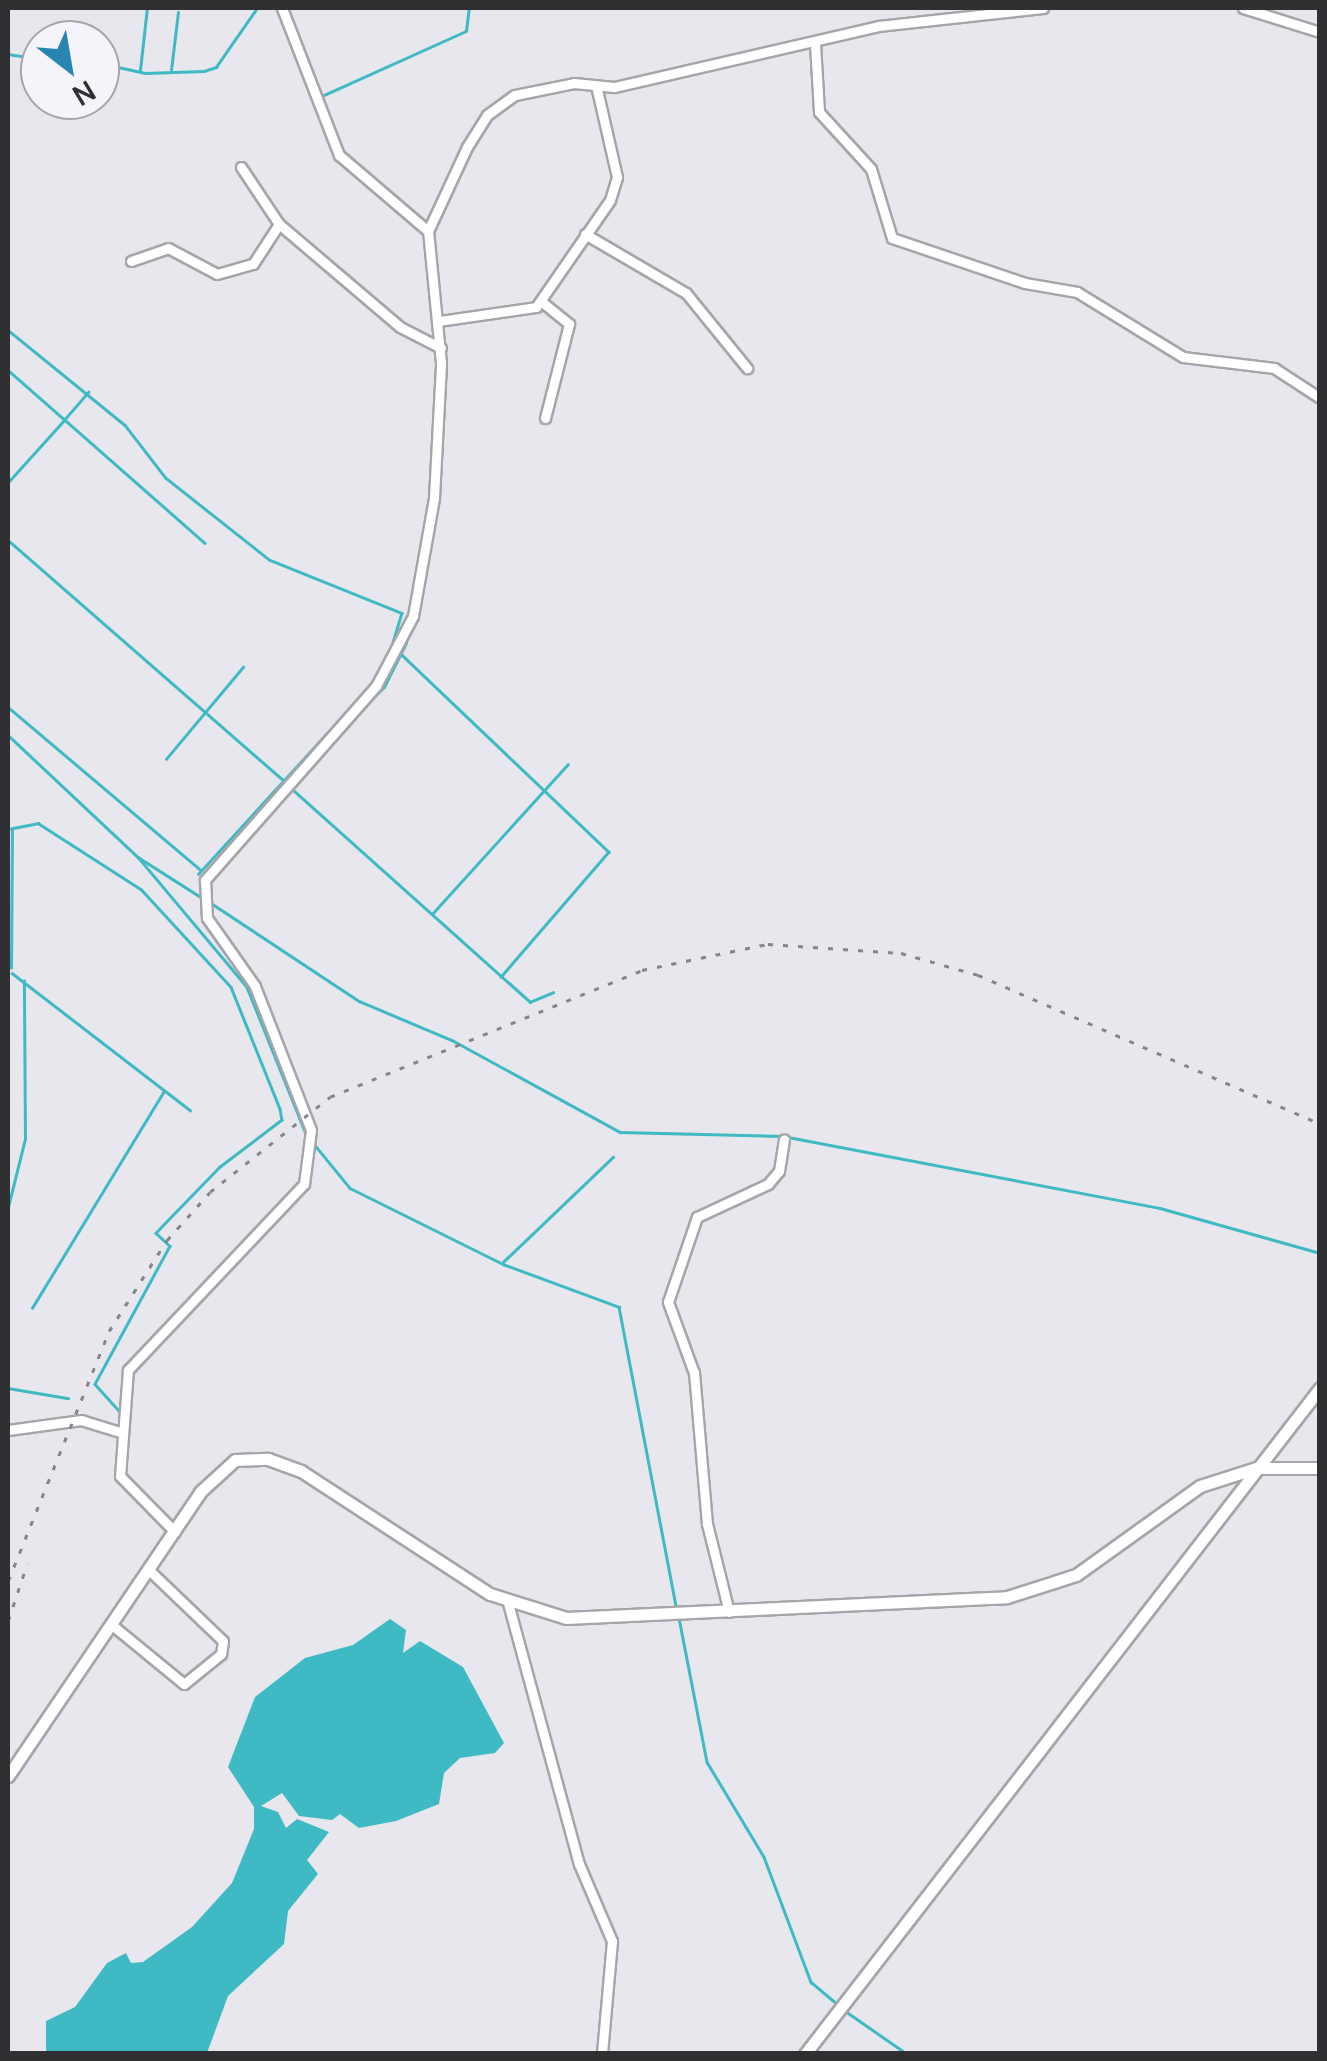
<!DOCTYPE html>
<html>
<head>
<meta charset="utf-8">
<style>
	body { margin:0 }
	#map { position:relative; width:1327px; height:2061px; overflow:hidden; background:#e7e7ed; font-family:Manrope,sans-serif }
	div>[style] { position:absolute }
	.water>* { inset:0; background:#3fbac4 }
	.stream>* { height:2.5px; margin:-1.25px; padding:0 1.25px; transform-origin:1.25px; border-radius:1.25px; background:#3fbac4 }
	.roads { filter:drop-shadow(2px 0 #a5a5aa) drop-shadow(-2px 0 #a5a5aa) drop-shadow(0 2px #a5a5aa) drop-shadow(0 -2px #a5a5aa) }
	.minor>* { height:9px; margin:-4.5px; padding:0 4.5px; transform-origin:4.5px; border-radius:4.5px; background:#fff }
	.secondary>* { height:11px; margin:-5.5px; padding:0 5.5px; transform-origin:5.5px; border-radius:5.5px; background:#fff }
	.rail>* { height:2.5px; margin-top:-1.25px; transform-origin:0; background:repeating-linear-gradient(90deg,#858589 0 5px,transparent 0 15px) }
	span { translate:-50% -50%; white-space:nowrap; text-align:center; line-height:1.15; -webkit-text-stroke:9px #f5f4fa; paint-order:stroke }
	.frame { position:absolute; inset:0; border:10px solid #302f32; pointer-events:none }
	.north { position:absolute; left:20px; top:20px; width:100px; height:100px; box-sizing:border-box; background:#f5f4fa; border:2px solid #a6a5aa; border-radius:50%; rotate:149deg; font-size:28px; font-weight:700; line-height:40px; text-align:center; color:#302f32 }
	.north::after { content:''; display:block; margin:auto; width:35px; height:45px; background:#2885b2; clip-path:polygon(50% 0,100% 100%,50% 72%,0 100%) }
</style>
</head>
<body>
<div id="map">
	<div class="water">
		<i style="clip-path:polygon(390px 1619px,406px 1630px,403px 1653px,420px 1641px,463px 1667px,504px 1743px,495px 1753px,460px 1758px,444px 1773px,439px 1804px,396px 1821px,359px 1828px,340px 1814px,332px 1820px,299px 1816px,282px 1793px,261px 1806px,278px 1812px,286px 1828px,297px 1819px,329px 1832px,307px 1860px,318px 1874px,288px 1911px,284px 1944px,228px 1996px,207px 2053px,46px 2053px,46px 2021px,75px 2007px,107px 1963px,126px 1953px,131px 1963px,143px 1962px,192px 1927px,232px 1883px,254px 1829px,254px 1807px,228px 1767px,255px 1697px,305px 1658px,353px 1645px)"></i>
	</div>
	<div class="stream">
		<i style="left:8px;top:54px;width:32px;rotate:9deg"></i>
		<i style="left:100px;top:63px;width:46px;rotate:12.5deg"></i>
		<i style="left:145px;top:73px;width:59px;rotate:-1.9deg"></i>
		<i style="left:204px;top:71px;width:13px;rotate:-18deg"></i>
		<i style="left:216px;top:67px;width:72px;rotate:-55.2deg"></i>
		<i style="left:140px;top:70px;width:62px;rotate:-83.6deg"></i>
		<i style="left:171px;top:70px;width:58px;rotate:-83.1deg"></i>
		<i style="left:322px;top:96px;width:158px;rotate:-24.3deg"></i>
		<i style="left:466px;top:31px;width:23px;rotate:-83deg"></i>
		<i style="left:8px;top:330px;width:151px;rotate:39.1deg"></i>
		<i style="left:125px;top:425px;width:67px;rotate:52.3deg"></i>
		<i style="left:166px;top:478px;width:132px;rotate:38.3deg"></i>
		<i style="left:270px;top:560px;width:142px;rotate:21.9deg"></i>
		<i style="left:402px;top:613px;width:38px;rotate:107deg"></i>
		<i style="left:8px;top:370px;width:76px;rotate:41.3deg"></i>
		<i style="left:65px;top:420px;width:85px;rotate:132.1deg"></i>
		<i style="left:89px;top:392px;width:37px;rotate:131deg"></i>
		<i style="left:65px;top:420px;width:186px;rotate:41.3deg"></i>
		<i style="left:8px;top:540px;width:368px;rotate:41.1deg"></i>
		<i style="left:401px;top:654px;width:287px;rotate:43.6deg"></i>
		<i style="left:609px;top:852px;width:165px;rotate:130.8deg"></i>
		<i style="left:8px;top:707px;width:253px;rotate:40.2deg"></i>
		<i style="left:358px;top:712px;width:36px;rotate:-44deg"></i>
		<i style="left:384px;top:687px;width:49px;rotate:-63.4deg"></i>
		<i style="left:8px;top:735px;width:178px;rotate:43.2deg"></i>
		<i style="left:138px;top:857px;width:78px;rotate:32.5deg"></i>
		<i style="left:166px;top:759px;width:120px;rotate:-50.1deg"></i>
		<i style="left:312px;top:765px;width:32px;rotate:-49deg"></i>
		<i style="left:291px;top:788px;width:321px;rotate:41.8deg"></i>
		<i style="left:530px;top:1002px;width:25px;rotate:-23deg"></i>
		<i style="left:8px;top:829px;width:31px;rotate:-11deg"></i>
		<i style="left:38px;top:823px;width:122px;rotate:32.7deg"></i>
		<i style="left:141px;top:889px;width:133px;rotate:47.4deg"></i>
		<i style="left:231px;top:987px;width:131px;rotate:68.1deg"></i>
		<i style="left:280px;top:1109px;width:11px;rotate:80deg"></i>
		<i style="left:282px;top:1120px;width:78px;rotate:142.8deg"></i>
		<i style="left:220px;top:1167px;width:92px;rotate:134.1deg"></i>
		<i style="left:156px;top:1233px;width:19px;rotate:43deg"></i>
		<i style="left:170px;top:1246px;width:157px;rotate:118.5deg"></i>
		<i style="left:95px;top:1384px;width:38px;rotate:48deg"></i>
		<i style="left:138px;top:857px;width:170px;rotate:50deg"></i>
		<i style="left:247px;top:987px;width:158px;rotate:68.1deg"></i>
		<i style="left:198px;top:874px;width:240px;rotate:-47.5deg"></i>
		<i style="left:211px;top:903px;width:178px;rotate:33.5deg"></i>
		<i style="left:359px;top:1001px;width:101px;rotate:22.8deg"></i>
		<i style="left:452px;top:1040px;width:192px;rotate:28.7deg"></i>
		<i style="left:620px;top:1132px;width:161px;rotate:1.4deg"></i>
		<i style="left:432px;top:914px;width:202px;rotate:-47.8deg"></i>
		<i style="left:8px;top:968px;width:194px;rotate:90deg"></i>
		<i style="left:11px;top:968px;width:137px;rotate:-89.6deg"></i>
		<i style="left:12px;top:973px;width:225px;rotate:37.6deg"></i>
		<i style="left:788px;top:1137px;width:379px;rotate:10.8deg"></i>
		<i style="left:1160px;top:1208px;width:166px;rotate:15.7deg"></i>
		<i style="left:314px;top:1144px;width:57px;rotate:50.7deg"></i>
		<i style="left:350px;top:1188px;width:171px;rotate:26.4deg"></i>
		<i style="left:503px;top:1264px;width:124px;rotate:20.3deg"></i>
		<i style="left:619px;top:1307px;width:304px;rotate:79.2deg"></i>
		<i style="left:8px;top:1207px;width:70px;rotate:-76deg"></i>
		<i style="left:25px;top:1139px;width:158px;rotate:-90.4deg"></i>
		<i style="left:503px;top:1262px;width:152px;rotate:-43.7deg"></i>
		<i style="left:32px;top:1308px;width:254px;rotate:-58.7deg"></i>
		<i style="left:8px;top:1388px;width:61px;rotate:9.5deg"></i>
		<i style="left:679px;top:1618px;width:147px;rotate:79deg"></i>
		<i style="left:707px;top:1762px;width:111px;rotate:59deg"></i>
		<i style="left:764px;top:1857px;width:134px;rotate:69.4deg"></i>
		<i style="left:811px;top:1982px;width:35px;rotate:40deg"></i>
		<i style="left:844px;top:2010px;width:77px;rotate:34.9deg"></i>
	</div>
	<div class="roads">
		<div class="minor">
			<i style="left:282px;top:8px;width:158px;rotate:68.8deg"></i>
			<i style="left:339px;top:155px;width:117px;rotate:40.5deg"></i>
			<i style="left:1243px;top:8px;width:81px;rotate:17.3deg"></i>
			<i style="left:815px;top:44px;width:68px;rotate:86.6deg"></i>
			<i style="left:819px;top:112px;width:77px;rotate:47.6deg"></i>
			<i style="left:871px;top:169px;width:72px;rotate:73.1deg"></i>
			<i style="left:892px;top:238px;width:140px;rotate:18.7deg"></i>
			<i style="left:1025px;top:283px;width:53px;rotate:9.8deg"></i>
			<i style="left:1077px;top:292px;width:124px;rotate:31.5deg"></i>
			<i style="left:1183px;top:357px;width:92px;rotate:6.9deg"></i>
			<i style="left:1274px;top:368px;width:55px;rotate:33.1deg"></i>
			<i style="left:241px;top:167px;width:69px;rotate:56.3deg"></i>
			<i style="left:279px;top:224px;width:159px;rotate:40.4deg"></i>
			<i style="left:400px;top:327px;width:46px;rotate:27.1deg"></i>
			<i style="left:585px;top:234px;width:117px;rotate:30.3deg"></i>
			<i style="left:686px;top:293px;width:97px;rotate:50.9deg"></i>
			<i style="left:131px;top:261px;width:39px;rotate:-19deg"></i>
			<i style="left:168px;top:248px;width:55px;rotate:28deg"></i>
			<i style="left:217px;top:274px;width:37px;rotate:-16deg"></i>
			<i style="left:253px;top:264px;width:48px;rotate:-57deg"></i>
			<i style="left:542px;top:302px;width:35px;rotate:39deg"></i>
			<i style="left:569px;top:324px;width:97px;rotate:104.3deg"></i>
			<i style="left:439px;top:321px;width:98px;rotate:-8.2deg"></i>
			<i style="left:536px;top:307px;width:130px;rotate:-55.3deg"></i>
			<i style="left:610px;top:200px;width:24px;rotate:-73deg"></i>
			<i style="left:617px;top:177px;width:94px;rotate:-102.9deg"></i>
			<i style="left:8px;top:1430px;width:74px;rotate:-7.8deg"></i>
			<i style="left:81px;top:1420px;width:44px;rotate:17.2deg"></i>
			<i style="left:175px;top:1532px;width:78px;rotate:-134.5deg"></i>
			<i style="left:120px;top:1476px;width:106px;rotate:-85.7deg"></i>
			<i style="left:128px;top:1370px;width:256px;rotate:-46.6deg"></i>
			<i style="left:304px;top:1184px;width:54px;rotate:-82.6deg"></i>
			<i style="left:311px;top:1130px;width:155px;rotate:-111.3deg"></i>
			<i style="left:255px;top:986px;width:83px;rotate:-125.2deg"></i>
			<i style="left:207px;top:918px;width:38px;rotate:-93deg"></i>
			<i style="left:205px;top:880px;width:259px;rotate:-48.6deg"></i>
			<i style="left:376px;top:686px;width:79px;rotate:-62.1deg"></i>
			<i style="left:413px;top:616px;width:120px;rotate:-79.9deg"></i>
			<i style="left:434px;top:498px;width:135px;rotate:-87deg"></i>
			<i style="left:441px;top:363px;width:133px;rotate:-95.6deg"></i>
			<i style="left:428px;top:231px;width:93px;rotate:-65.1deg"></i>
			<i style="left:467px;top:147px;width:38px;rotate:-58deg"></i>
			<i style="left:487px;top:115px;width:34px;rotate:-36deg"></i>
			<i style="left:515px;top:95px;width:60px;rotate:-11.5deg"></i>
			<i style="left:574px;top:83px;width:40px;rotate:5.7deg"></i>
			<i style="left:614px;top:87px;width:271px;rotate:-13deg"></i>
			<i style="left:878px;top:26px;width:166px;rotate:-6.2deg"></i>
			<i style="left:508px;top:1603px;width:270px;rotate:74.8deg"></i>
			<i style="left:579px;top:1864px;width:84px;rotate:66.8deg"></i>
			<i style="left:612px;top:1941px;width:113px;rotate:95.1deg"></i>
			<i style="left:729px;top:1612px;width:91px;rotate:-104deg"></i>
			<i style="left:707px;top:1524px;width:152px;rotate:-94.9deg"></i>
			<i style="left:694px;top:1373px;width:76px;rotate:-110.1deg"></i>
			<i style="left:668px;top:1302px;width:90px;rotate:-71.2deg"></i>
			<i style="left:697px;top:1217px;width:78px;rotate:-24.9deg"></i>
			<i style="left:768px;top:1184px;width:17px;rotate:-50deg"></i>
			<i style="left:779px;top:1171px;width:32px;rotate:-81deg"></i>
			<i style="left:112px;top:1625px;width:93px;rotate:39.3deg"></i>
			<i style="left:184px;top:1684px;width:48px;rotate:-39deg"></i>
			<i style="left:221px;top:1654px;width:13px;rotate:-81deg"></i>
			<i style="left:223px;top:1641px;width:103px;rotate:-136.2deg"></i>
		</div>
		<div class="secondary">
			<i style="left:8px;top:1776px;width:343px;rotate:-55.9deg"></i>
			<i style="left:200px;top:1492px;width:47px;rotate:-42.4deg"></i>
			<i style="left:235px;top:1460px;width:33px;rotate:-2deg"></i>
			<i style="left:268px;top:1459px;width:35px;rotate:20deg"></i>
			<i style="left:301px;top:1471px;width:225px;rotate:33.1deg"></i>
			<i style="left:490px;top:1594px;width:80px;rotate:17.5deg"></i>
			<i style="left:566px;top:1618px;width:441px;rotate:-2.7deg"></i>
			<i style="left:1007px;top:1597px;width:72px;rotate:-17.7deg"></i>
			<i style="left:1076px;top:1575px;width:153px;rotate:-35.7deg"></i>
			<i style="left:1200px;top:1486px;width:59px;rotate:-17.8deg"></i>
			<i style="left:1256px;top:1468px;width:64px"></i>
			<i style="left:805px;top:2054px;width:842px;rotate:-52.29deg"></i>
		</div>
	</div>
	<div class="rail">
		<i style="left:8px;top:1581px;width:270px;rotate:-68deg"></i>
		<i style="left:109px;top:1331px;width:108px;rotate:-57.5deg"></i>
		<i style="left:167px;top:1240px;width:64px;rotate:-48.1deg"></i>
		<i style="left:210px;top:1192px;width:153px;rotate:-38.4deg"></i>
		<i style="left:330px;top:1097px;width:337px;rotate:-22.1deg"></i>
		<i style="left:642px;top:970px;width:129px;rotate:-11.7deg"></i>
		<i style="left:768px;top:944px;width:133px;rotate:3.9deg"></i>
		<i style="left:901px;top:953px;width:80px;rotate:15.9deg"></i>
		<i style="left:978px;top:975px;width:373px;rotate:23.5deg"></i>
		<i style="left:8px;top:1621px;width:60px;rotate:-71.6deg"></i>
	</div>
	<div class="frame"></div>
	<div class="north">N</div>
</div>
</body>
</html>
